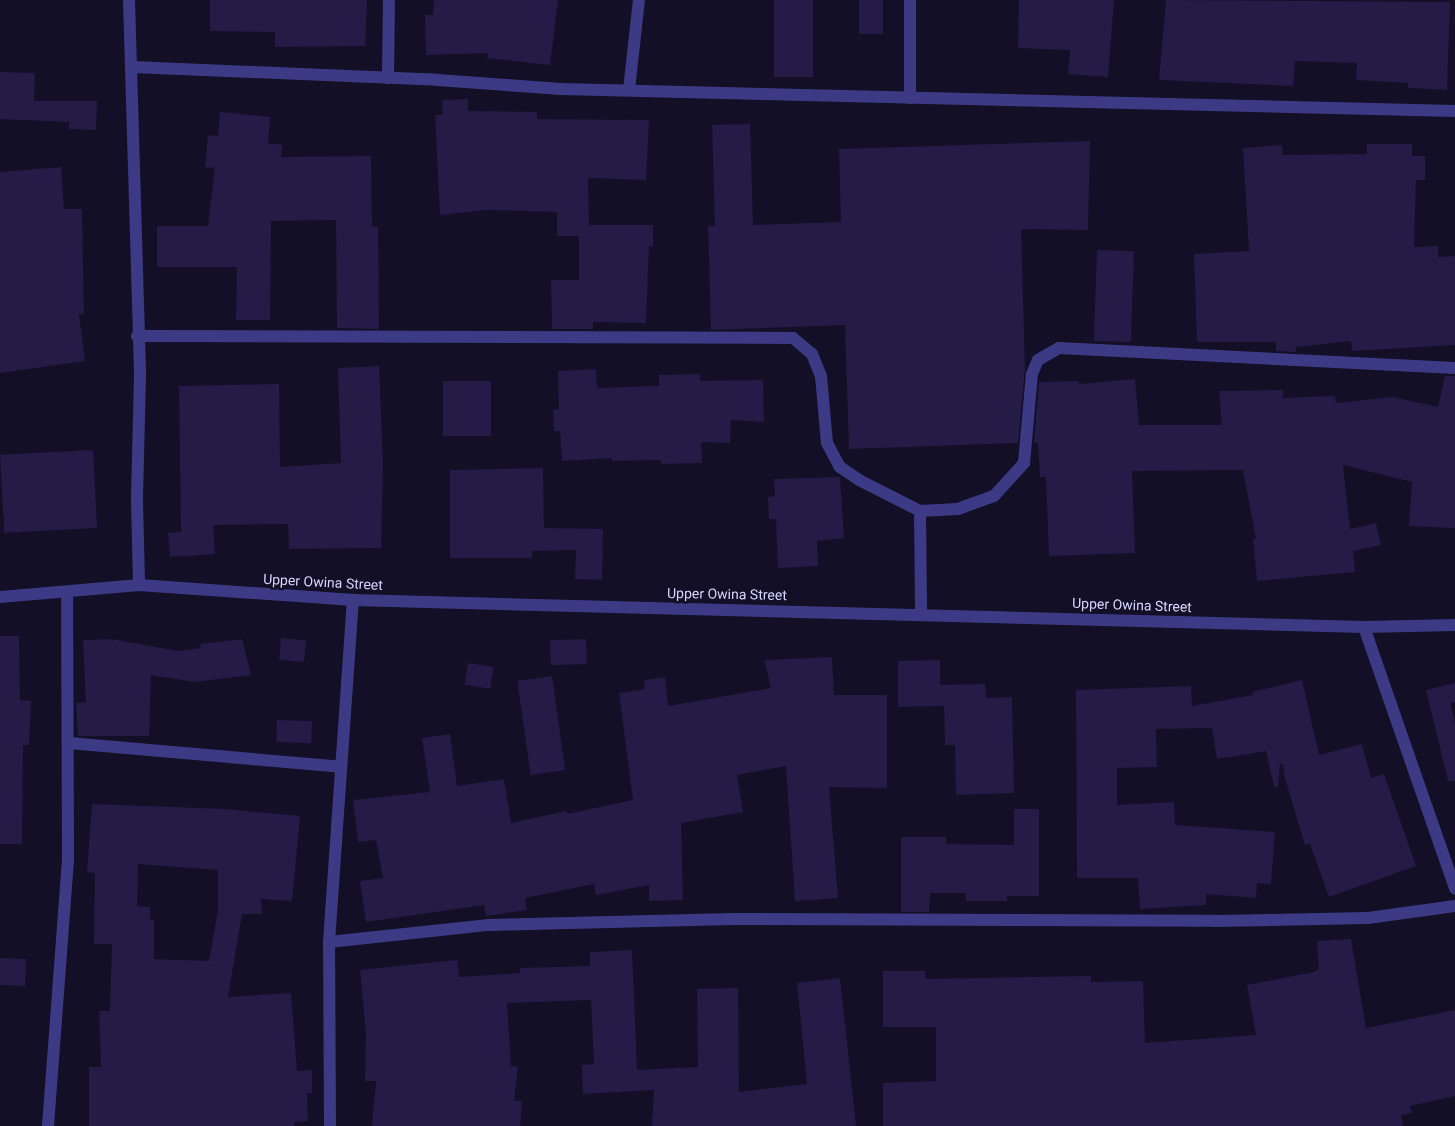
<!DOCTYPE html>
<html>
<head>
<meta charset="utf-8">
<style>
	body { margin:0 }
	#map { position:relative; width:1455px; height:1126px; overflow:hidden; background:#130f26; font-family:Roboto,sans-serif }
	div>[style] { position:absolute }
	.building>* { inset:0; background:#241b47; transform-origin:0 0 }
	.street>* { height:12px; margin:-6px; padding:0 6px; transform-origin:6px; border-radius:6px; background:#3d3a85 }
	span { translate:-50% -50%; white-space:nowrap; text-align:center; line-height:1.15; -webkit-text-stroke:5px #130f26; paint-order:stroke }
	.street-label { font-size:14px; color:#d9d4ff }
</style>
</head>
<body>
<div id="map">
	<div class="building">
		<i style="clip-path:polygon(210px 0,367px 0,365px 46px,275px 47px,275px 32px,210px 31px)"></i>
		<i style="clip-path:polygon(434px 0,558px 0,550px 65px,487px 58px,488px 53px,426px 55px,425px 15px,433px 15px)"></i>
		<i style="left:774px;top:0;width:39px;height:77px"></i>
		<i style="left:859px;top:0;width:24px;height:34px"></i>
		<i style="clip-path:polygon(1019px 0,1114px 0,1108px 77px,1068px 74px,1070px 50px,1018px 48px)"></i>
		<i style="clip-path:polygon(1166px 0,1450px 2px,1447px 90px,1408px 88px,1408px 83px,1356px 80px,1357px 63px,1295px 61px,1293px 86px,1159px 80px)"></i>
		<i style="clip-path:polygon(0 72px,35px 73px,34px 101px,97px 101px,96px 130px,69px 129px,69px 122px,0 119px)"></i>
		<i style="clip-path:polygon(468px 99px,468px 111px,537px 112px,537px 119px,649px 120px,646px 180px,588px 178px,589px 225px,653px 225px,653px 247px,649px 246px,646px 323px,593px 322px,593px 329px,552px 329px,551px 280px,579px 280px,579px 236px,557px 236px,557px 212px,486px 210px,440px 215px,435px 115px,443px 115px,442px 100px)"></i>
		<i style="clip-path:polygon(220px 112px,270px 117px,268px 143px,282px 145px,281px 157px,371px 156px,372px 227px,378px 227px,379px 329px,337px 328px,336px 220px,271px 221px,270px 320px,236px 320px,237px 267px,157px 267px,157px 226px,208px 226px,215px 168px,205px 167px,208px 135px,218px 136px)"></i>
		<i style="clip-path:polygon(750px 124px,753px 225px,841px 222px,839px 149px,1090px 141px,1088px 230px,1021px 229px,1025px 369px,1018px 443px,849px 449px,845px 325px,711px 330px,708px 226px,715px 226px,712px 125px)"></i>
		<i style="clip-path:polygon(1367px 144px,1412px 144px,1412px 156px,1425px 156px,1425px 180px,1416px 180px,1414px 247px,1438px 246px,1438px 257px,1455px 256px,1455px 345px,1352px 351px,1351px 341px,1296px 347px,1296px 352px,1276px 351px,1276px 342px,1197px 342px,1194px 254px,1249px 251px,1243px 148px,1282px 145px,1283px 155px,1367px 154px)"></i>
		<i style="clip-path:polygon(61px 167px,64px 209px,82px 209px,84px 314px,79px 314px,85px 361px,0 373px,0 172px)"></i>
		<i style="left:1097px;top:250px;width:37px;height:91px;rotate:2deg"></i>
		<i style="clip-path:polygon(379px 366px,383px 462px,381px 548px,289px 549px,288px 524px,213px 525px,215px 554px,170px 557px,168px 533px,181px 532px,179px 386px,279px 384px,280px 467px,341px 463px,338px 368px)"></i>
		<i style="clip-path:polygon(596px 369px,597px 388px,659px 386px,659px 375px,700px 374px,700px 381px,763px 380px,764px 422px,731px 420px,730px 443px,701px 442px,702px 463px,661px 464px,661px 460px,612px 461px,612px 458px,562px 461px,560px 431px,554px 431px,553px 410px,559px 409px,558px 371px)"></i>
		<i style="clip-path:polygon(1445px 376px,1455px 376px,1455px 528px,1409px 526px,1412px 482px,1343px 465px,1350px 529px,1376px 523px,1381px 545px,1353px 551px,1355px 572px,1257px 581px,1253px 539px,1256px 539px,1243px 470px,1132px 471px,1135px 553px,1049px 556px,1046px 477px,1040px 477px,1038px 443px,1034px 443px,1039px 382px,1079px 381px,1079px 384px,1135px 379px,1139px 425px,1222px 425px,1219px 391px,1283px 390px,1283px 398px,1335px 396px,1336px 403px,1393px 397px,1438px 407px)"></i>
		<i style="left:443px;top:381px;width:48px;height:55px"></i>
		<i style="left:93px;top:450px;width:78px;height:93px;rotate:87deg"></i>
		<i style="clip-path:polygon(543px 468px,544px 528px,603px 529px,602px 580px,575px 579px,576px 550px,532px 551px,532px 558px,450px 558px,450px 470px)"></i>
		<i style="clip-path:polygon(840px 477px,844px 538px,817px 541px,818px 566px,778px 568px,776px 519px,769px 519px,768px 497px,775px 496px,774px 479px)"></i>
		<i style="clip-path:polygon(0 636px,19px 636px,20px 700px,31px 701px,29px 745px,23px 745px,22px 844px,0 844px)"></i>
		<i style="left:281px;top:638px;width:25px;height:22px;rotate:5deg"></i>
		<i style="clip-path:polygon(111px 639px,178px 651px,201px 648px,200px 644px,242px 639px,251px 675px,194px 682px,151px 675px,149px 736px,78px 736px,76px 703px,86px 702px,83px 640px)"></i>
		<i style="left:586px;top:639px;width:25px;height:36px;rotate:88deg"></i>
		<i style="clip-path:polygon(832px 657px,834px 695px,887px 695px,887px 788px,829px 787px,838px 898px,795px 901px,786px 766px,737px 775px,743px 812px,681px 823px,683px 900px,649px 901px,649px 885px,596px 895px,594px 884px,525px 898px,527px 910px,486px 916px,484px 905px,366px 922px,360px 881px,383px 878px,376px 840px,358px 842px,353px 800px,430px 792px,422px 738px,450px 734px,457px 786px,504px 779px,511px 823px,566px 811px,567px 814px,633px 800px,619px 693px,645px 689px,644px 680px,665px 677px,668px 706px,771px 688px,764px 660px)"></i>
		<i style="clip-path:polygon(940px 660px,940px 685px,985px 684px,986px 698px,1012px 697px,1014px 793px,956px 795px,955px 745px,945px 745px,944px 706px,898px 707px,898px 661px)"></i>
		<i style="left:468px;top:663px;width:26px;height:22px;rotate:9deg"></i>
		<i style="left:552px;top:676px;width:95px;height:35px;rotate:82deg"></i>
		<i style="clip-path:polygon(1302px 680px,1319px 755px,1362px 744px,1371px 778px,1384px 774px,1416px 866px,1329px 897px,1310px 844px,1305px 845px,1284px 775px,1283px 764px,1280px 764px,1278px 787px,1274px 787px,1266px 751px,1217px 759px,1212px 728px,1156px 729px,1157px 767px,1117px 768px,1117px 805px,1174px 802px,1175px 825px,1275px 832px,1271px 884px,1257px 883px,1256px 898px,1206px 894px,1206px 905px,1140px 909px,1138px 878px,1077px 878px,1076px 690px,1191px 686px,1192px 706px,1253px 695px,1252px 692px)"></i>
		<i style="clip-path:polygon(1455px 683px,1455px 702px,1450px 703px,1455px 723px,1455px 781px,1448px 781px,1426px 690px)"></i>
		<i style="left:277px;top:720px;width:35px;height:22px;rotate:2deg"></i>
		<i style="clip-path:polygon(evenodd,92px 804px,225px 809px,300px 816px,292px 901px,261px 899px,262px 914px,242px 914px,228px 997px,291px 993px,297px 1071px,312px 1070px,312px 1093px,307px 1093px,308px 1121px,294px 1122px,295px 1126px,89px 1126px,89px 1067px,101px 1067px,99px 1011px,110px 1011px,112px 944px,94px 944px,95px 873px,87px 872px,92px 804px,138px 864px,218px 870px,218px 910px,209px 961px,154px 959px,154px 920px,150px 919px,150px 907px,137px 906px,138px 864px)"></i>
		<i style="clip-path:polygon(1014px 809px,1039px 809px,1039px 896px,1007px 896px,1007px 901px,966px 901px,966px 893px,930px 893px,929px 912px,901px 912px,901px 837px,946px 837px,946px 844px,1014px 845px)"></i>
		<i style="clip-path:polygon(1351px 939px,1366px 1028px,1455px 1010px,1455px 1096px,1410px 1106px,1412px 1113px,1401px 1115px,1403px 1126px,883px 1126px,883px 1083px,936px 1081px,936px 1027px,883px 1027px,883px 971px,925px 971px,925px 979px,1091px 976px,1091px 982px,1143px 981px,1145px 1043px,1256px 1035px,1247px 985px,1314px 972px,1319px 969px,1317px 941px)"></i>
		<i style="clip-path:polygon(632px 950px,637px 1070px,698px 1067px,697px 989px,738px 988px,739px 1092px,807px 1084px,797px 983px,840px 978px,856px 1126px,652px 1126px,654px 1090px,583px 1094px,582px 1065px,594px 1064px,591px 1000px,507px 1003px,511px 1066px,518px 1067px,514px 1101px,522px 1101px,520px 1126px,372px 1126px,376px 1081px,365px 1081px,366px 1032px,360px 970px,457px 960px,459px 977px,520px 973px,520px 968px,590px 966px,590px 952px)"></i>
		<i style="left:0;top:958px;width:26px;height:27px;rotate:2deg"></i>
	</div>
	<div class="street">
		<i style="left:129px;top:0;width:375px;rotate:88.3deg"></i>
		<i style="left:140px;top:375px;width:126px;rotate:91.4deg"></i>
		<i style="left:137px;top:501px;width:84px;rotate:88.6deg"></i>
		<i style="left:132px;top:67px;width:306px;rotate:2.4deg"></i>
		<i style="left:438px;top:80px;width:123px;rotate:4.2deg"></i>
		<i style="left:561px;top:89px;width:894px;rotate:1.41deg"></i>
		<i style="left:388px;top:78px;width:78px;rotate:-89.3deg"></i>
		<i style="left:629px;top:90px;width:91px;rotate:-83.7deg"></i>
		<i style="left:910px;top:98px;width:98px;rotate:-90deg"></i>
		<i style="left:137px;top:336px;width:656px;rotate:0.17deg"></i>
		<i style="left:793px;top:338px;width:25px;rotate:40deg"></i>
		<i style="left:812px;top:354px;width:24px;rotate:68deg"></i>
		<i style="left:821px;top:376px;width:67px;rotate:84.9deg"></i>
		<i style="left:827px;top:443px;width:27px;rotate:62deg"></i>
		<i style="left:840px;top:467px;width:23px;rotate:34deg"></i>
		<i style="left:859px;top:480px;width:68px;rotate:26.9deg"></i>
		<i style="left:920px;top:511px;width:38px;rotate:-3deg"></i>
		<i style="left:958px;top:509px;width:38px;rotate:-20deg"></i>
		<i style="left:994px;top:496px;width:45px;rotate:-47.7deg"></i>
		<i style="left:1024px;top:463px;width:89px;rotate:-84.9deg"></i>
		<i style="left:1032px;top:374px;width:15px;rotate:-67deg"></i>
		<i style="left:1038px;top:360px;width:24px;rotate:-30deg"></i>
		<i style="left:1059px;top:348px;width:397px;rotate:2.9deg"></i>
		<i style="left:920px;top:511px;width:103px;rotate:89.4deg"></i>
		<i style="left:0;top:597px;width:140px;rotate:-4.9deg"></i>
		<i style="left:139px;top:585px;width:215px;rotate:4deg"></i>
		<i style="left:353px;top:600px;width:1011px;rotate:1.53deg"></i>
		<i style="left:1364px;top:627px;width:91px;rotate:-1.3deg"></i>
		<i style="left:1364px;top:627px;width:277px;rotate:70.8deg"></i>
		<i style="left:69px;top:743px;width:273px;rotate:5deg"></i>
		<i style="left:329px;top:942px;width:161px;rotate:-6.1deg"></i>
		<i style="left:489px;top:925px;width:244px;rotate:-1.4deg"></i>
		<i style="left:733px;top:919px;width:481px;rotate:0.2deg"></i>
		<i style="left:1214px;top:921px;width:154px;rotate:-1.1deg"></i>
		<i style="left:1368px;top:918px;width:88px;rotate:-7.9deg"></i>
		<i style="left:48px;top:1126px;width:268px;rotate:-85.7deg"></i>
		<i style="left:68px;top:859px;width:267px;rotate:-90.2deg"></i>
		<i style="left:330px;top:1126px;width:184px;rotate:-90.3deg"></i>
		<i style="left:329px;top:942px;width:343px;rotate:-86deg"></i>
	</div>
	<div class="street-label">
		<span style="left:323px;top:582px;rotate:3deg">Upper Owina Street</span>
		<span style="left:727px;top:594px;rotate:1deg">Upper Owina Street</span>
		<span style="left:1132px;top:605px;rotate:2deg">Upper Owina Street</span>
	</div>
</div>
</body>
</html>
